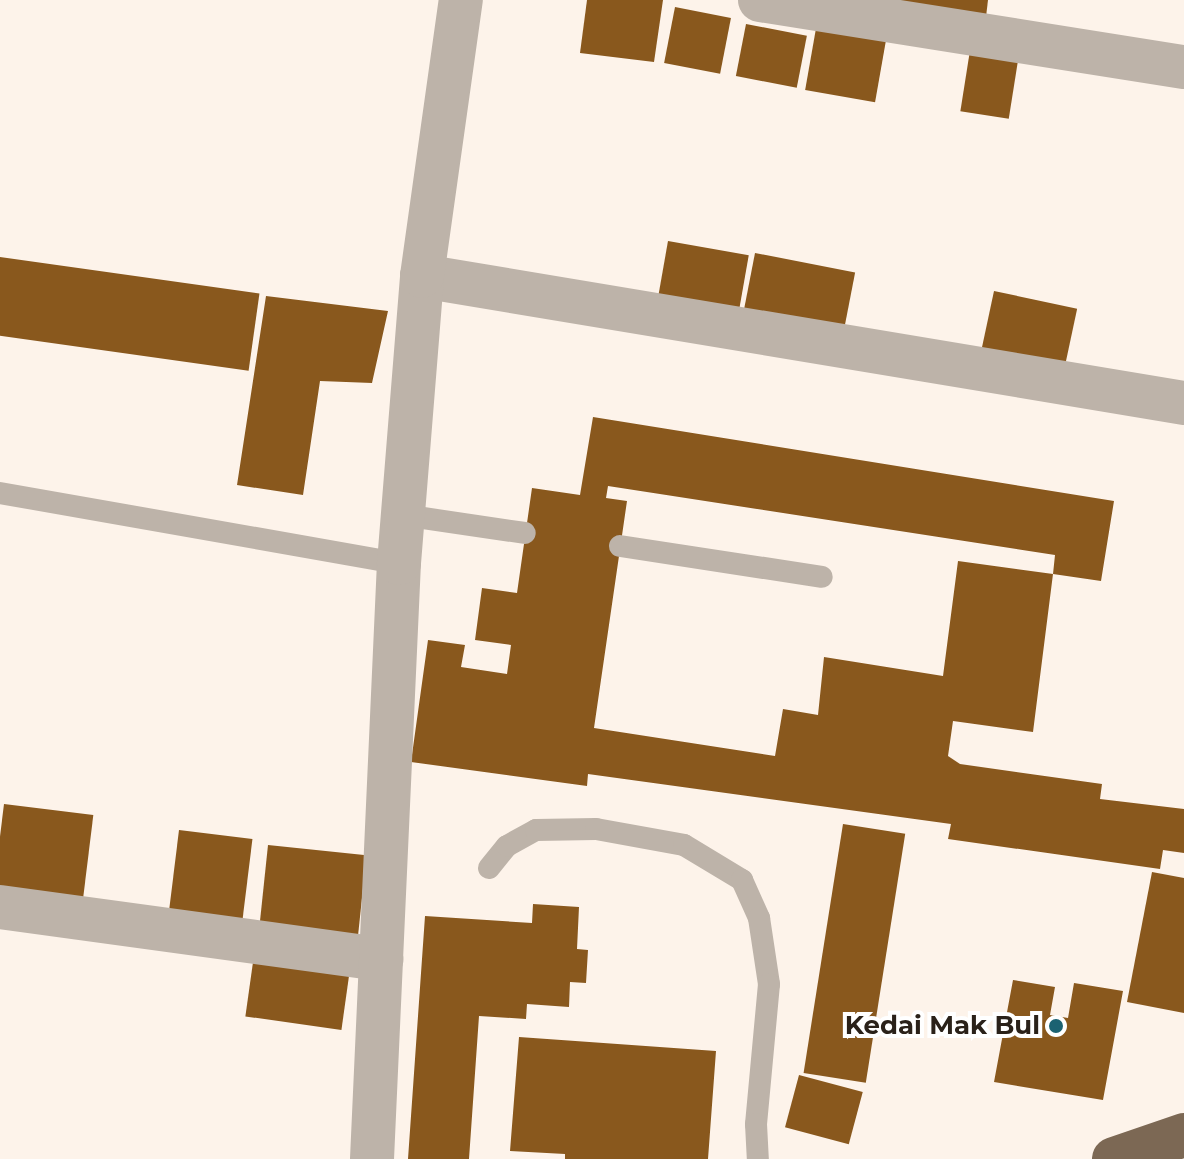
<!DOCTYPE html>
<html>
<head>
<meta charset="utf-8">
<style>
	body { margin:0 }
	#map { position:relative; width:1184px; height:1159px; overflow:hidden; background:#fdf3ea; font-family:Montserrat,sans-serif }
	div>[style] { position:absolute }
	.building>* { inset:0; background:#89581d; transform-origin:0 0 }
	.lane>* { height:22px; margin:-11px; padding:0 11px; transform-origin:11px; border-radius:11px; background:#bdb3a9 }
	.street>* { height:44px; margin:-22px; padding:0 22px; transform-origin:22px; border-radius:22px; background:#bdb3a9 }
	.highway>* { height:44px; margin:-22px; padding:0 22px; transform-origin:22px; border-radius:22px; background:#7c6854 }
	.dots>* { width:22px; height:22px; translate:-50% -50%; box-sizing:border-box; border:4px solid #fff; border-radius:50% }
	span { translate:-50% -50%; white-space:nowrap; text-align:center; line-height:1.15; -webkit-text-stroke:8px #fff; paint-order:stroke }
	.poi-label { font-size:26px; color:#2a2119; font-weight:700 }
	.right { translate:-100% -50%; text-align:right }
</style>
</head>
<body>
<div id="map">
	<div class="building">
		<i style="clip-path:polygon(587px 0,663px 0,654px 62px,580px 53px)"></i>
		<i style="clip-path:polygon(895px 0,988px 0,986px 17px)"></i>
		<i style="left:675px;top:7px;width:57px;height:57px;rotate:11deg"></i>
		<i style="left:818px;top:17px;width:71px;height:74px;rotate:10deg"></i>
		<i style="left:746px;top:24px;width:62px;height:53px;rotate:11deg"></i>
		<i style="left:971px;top:44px;width:49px;height:68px;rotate:9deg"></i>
		<i style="left:668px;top:241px;width:82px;height:66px;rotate:10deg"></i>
		<i style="left:755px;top:253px;width:102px;height:68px;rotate:11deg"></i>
		<i style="left:0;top:257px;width:262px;height:78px;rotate:8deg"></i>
		<i style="left:994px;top:291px;width:85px;height:63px;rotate:12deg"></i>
		<i style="clip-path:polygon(266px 296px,388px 311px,372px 383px,320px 381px,303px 495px,237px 485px)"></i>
		<i style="clip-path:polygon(593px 417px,1114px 501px,1101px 581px,1053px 574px,1055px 555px,608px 486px,606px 498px,627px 501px,594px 728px,775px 756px,783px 709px,818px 715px,824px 657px,943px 676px,958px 561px,1053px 574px,1033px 732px,953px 721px,948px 756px,960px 764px,1102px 784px,1100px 799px,1184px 809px,1184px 853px,1163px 850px,1160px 869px,948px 839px,951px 824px,588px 774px,587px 786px,411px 762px,428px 640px,465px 645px,461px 667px,507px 674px,511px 645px,475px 640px,482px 588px,517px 593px,532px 488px,580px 495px)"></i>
		<i style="left:4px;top:804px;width:90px;height:90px;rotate:7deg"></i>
		<i style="left:843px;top:824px;width:63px;height:252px;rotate:9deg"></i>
		<i style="left:179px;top:830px;width:74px;height:87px;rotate:7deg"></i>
		<i style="left:268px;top:845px;width:99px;height:82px;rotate:6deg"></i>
		<i style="clip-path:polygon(1152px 872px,1184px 878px,1184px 1013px,1127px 1002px)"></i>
		<i style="clip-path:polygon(533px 904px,579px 907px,577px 949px,588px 950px,586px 983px,570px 982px,569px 1007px,527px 1004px,526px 1019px,479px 1016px,469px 1159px,408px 1159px,425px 916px,532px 923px)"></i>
		<i style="left:254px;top:955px;width:97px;height:62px;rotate:8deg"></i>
		<i style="clip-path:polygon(1013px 980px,1055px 987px,1050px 1015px,1068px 1018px,1074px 983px,1123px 991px,1103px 1100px,994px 1082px)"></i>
		<i style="clip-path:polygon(519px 1037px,716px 1051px,708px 1159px,565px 1159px,565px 1154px,510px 1151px)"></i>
		<i style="left:799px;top:1075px;width:66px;height:54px;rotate:15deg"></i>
	</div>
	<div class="lane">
		<i style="left:0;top:493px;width:405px;rotate:10deg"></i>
		<i style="left:403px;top:515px;width:123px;rotate:8.4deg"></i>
		<i style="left:620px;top:546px;width:204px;rotate:8.7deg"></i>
		<i style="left:489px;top:868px;width:28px;rotate:-51deg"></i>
		<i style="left:507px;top:846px;width:33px;rotate:-29deg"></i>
		<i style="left:536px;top:830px;width:60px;rotate:-1deg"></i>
		<i style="left:596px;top:829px;width:89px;rotate:10.3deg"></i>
		<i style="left:684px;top:845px;width:68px;rotate:31.1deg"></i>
		<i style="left:742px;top:880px;width:42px;rotate:65.9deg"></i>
		<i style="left:759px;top:918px;width:67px;rotate:81.4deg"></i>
		<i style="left:769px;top:984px;width:141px;rotate:95.3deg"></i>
		<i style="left:756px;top:1124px;width:35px;rotate:87deg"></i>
	</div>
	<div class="street">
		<i style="left:760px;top:0;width:429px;rotate:9deg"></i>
		<i style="left:422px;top:276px;width:773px;rotate:9.46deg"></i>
		<i style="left:0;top:907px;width:385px;rotate:7.8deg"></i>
		<i style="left:372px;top:1159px;width:597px;rotate:-87.41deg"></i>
		<i style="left:399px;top:563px;width:288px;rotate:-85.4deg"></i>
		<i style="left:422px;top:276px;width:279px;rotate:-82deg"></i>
	</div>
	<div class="highway">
		<i style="left:1114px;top:1159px;width:74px;rotate:-18.9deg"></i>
	</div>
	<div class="dots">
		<i style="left:1056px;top:1026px;background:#1b6272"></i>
	</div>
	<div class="poi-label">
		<span class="right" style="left:1040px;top:1026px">Kedai Mak Bul</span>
	</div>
</div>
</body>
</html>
